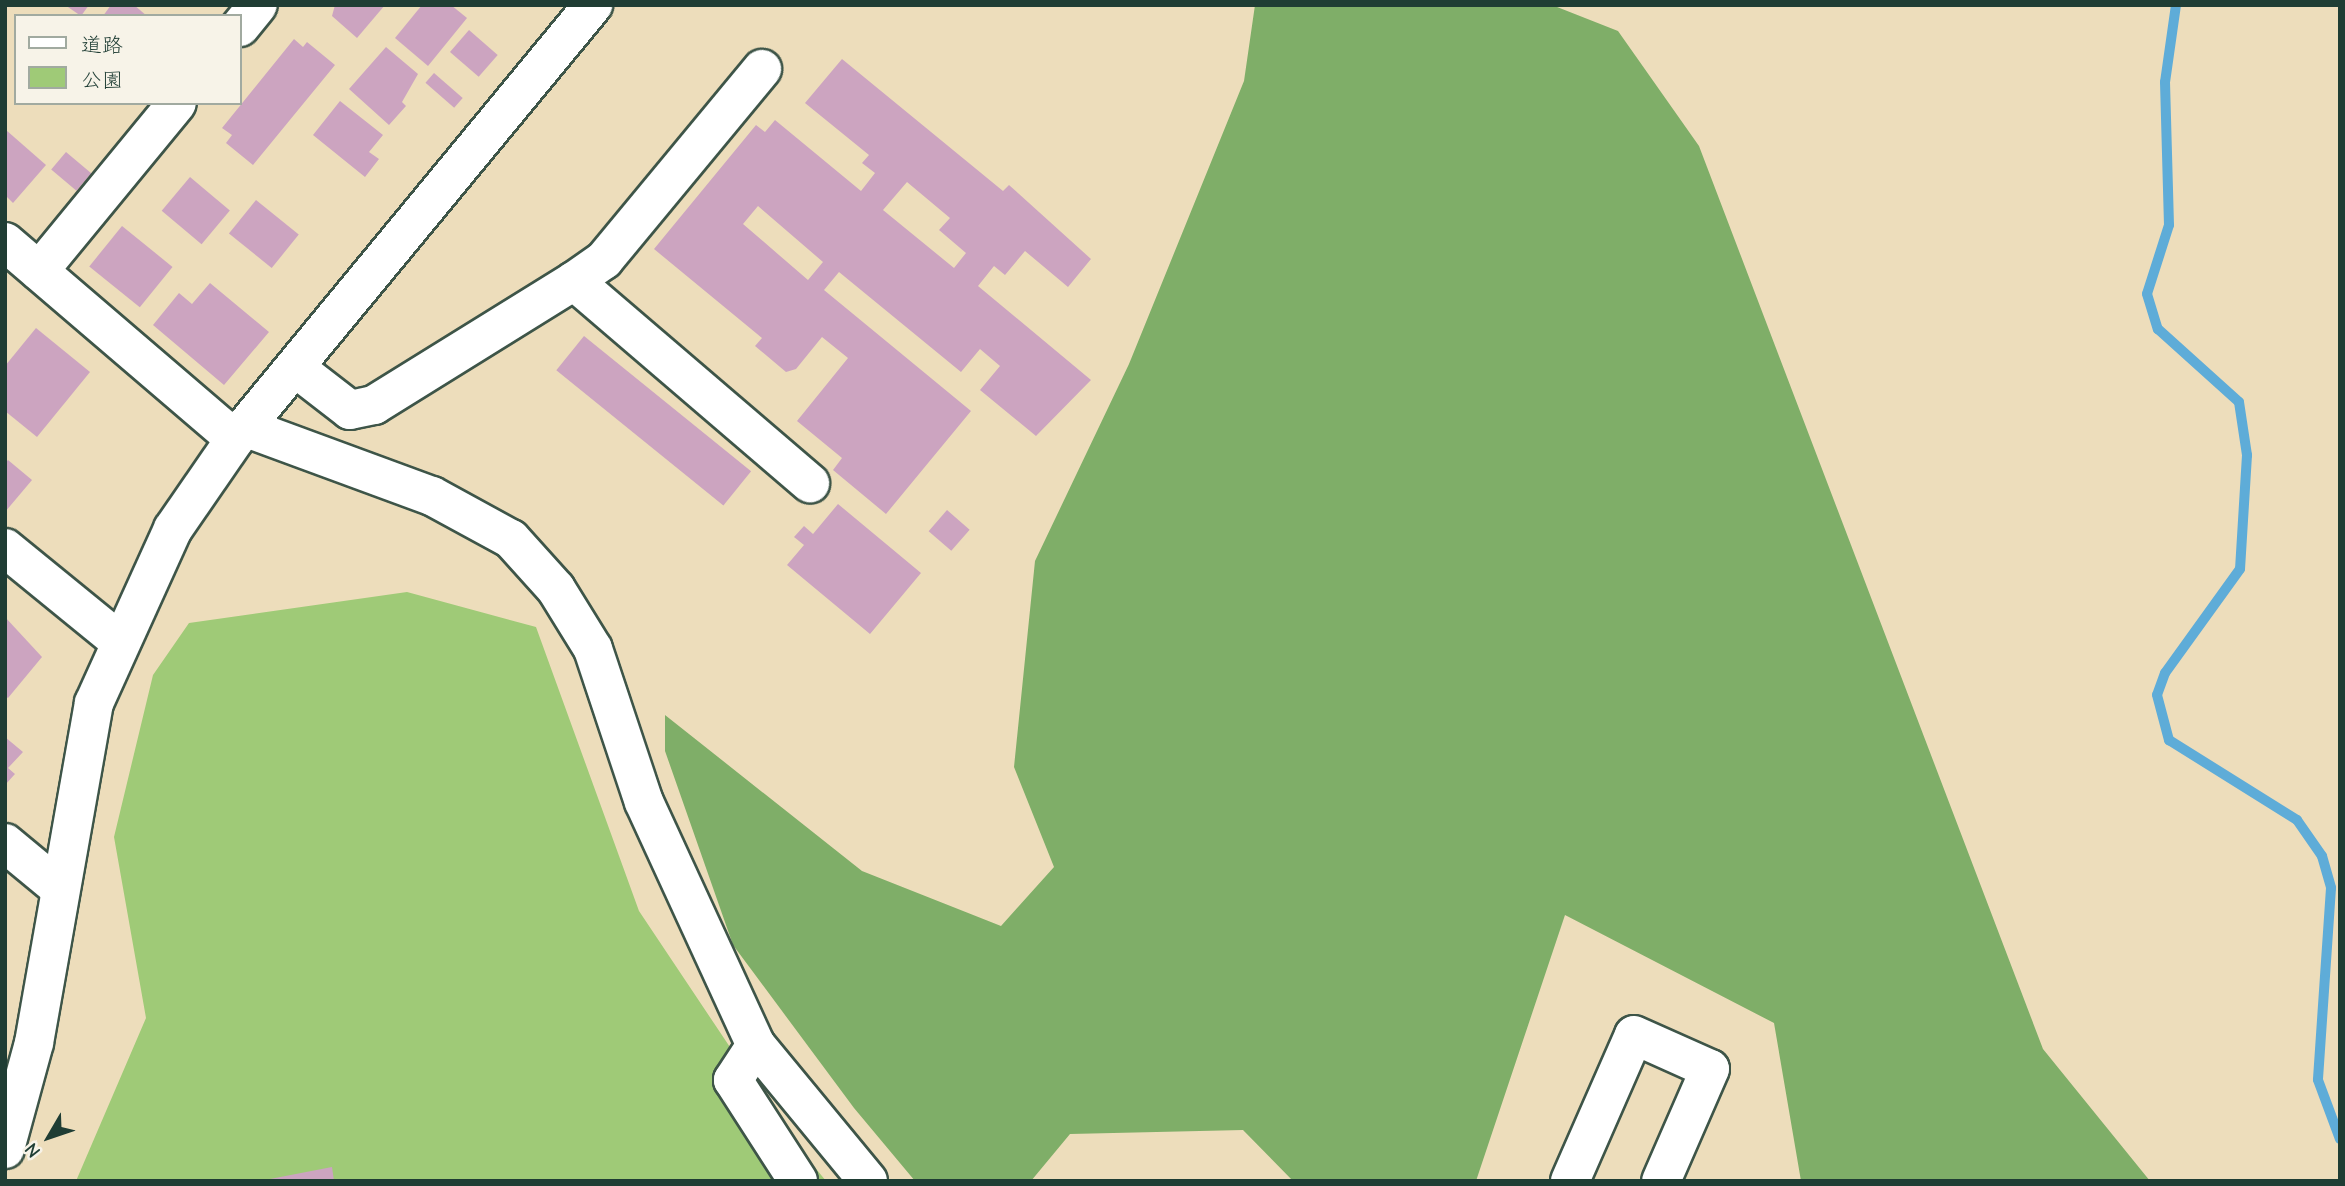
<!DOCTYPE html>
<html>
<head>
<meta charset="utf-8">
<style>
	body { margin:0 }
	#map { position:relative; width:2345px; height:1186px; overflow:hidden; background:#edddbb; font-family:"Comic Neue","Klee One",sans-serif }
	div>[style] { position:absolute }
	.green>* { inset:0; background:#9fca77 }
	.forest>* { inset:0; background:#7fae68 }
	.stream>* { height:10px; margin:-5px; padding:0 5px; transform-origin:5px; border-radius:5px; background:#5eacd8 }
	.building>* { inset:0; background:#cca4c0; transform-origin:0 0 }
	.roads { filter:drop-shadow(2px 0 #3e5548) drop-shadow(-2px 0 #3e5548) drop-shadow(0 2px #3e5548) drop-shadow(0 -2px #3e5548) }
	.minor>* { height:38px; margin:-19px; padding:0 19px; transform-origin:19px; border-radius:19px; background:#fff }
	span { translate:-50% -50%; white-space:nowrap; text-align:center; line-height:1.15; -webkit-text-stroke:6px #f7f3e8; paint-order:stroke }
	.frame { position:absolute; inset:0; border:7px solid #1f3d34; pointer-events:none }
	.legend { position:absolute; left:14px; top:14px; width:228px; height:91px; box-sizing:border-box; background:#f7f3e8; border:2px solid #a1aaa0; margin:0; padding:9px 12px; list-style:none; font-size:21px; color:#1f3d34 }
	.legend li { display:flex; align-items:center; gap:14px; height:35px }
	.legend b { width:35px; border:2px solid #a1aaa0 }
	.north { position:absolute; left:14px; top:1102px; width:70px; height:70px; -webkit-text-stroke:5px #f7f3e8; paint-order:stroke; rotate:231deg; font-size:19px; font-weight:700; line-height:28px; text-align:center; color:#1f3d34 }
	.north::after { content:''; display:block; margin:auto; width:24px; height:32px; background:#1f3d34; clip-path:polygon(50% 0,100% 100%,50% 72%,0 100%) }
</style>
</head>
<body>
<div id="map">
	<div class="green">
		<i style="clip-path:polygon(407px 592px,536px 627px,639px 911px,790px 1137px,826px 1181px,76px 1181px,146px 1018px,114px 837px,153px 675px,189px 623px)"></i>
	</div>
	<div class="forest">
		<i style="clip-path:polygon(1255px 5px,1552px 5px,1618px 31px,1699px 146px,2043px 1049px,2150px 1181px,1801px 1181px,1774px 1023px,1565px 915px,1476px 1181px,1293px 1181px,1243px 1130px,1070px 1134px,1031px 1181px,915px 1181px,854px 1108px,733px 945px,665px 751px,665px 715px,862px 871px,1001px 926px,1054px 867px,1014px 767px,1035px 561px,1129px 364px,1244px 81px)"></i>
	</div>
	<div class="stream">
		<i style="left:2176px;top:5px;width:78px;rotate:98.1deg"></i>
		<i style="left:2165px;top:82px;width:143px;rotate:88.4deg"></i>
		<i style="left:2169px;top:225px;width:72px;rotate:107.7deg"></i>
		<i style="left:2147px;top:294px;width:37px;rotate:73deg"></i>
		<i style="left:2158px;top:329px;width:109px;rotate:42deg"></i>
		<i style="left:2239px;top:402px;width:54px;rotate:81.4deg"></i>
		<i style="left:2247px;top:455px;width:114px;rotate:93.5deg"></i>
		<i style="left:2240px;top:569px;width:128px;rotate:125.8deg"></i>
		<i style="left:2165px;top:673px;width:23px;rotate:110deg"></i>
		<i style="left:2157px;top:695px;width:47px;rotate:75.1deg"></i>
		<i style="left:2169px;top:740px;width:151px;rotate:32deg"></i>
		<i style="left:2297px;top:820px;width:44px;rotate:55.2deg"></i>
		<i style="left:2322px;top:856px;width:33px;rotate:74deg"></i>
		<i style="left:2331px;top:888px;width:192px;rotate:93.9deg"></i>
		<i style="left:2318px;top:1080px;width:63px;rotate:69.6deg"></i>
	</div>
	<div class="building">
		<i style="clip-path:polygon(65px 5px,89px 5px,81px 16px)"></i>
		<i style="clip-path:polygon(111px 5px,134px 5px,147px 16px,103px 16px)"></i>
		<i style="clip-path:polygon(335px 5px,385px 5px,357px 38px,332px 16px)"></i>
		<i style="clip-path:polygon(422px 5px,451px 5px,467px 18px,428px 66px,395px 38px)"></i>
		<i style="left:469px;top:30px;width:38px;height:29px;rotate:41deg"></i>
		<i style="clip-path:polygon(294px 39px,303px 47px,307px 42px,335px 65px,253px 165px,226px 143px,232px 135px,222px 128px)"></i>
		<i style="clip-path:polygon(386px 47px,418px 74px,402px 102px,406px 106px,389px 125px,349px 89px)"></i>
		<i style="clip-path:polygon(evenodd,842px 59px,1003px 191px,1009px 185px,1091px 259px,1068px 287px,1025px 251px,1005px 275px,994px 266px,978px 286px,1091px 380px,1036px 436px,980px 390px,1000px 366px,980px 349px,961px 372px,839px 272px,824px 290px,971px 411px,886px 514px,833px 470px,842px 458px,797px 421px,848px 358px,822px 337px,796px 369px,786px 372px,755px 346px,762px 338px,654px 249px,756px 125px,765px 132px,775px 120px,861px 191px,875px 173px,862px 163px,869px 155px,805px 103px,842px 59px,907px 182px,950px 218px,939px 230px,966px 253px,954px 268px,883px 210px,907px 182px,842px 59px,758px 206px,823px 262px,808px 280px,743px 224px,758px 206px)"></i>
		<i style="left:434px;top:73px;width:38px;height:13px;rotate:41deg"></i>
		<i style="clip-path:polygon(340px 101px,383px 135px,369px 152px,379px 159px,365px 177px,313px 135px)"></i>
		<i style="clip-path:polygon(6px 130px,46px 165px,13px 203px,5px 195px)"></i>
		<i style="left:66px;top:152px;width:33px;height:23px;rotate:40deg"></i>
		<i style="left:190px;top:177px;width:52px;height:44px;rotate:40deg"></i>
		<i style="left:256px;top:200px;width:55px;height:43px;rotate:39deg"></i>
		<i style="left:122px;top:226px;width:65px;height:52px;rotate:39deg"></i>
		<i style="clip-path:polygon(210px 283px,269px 332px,224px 385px,153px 325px,179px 293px,192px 304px)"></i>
		<i style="clip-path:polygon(36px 328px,90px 372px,37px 437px,5px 411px,5px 366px)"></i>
		<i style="left:584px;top:336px;width:215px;height:44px;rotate:39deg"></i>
		<i style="clip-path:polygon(8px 460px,32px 480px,5px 512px,5px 463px)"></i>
		<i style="clip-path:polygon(838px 504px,921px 573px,870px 634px,787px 565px,804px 545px,794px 537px,804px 526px,813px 534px)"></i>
		<i style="left:947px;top:510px;width:30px;height:28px;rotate:41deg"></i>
		<i style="clip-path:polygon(5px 617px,42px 657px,8px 698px,5px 696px)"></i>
		<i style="clip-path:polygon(5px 737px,23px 752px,8px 768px,15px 774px,5px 785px)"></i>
		<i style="clip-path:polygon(332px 1167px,334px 1181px,270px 1181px,270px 1179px)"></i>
	</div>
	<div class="roads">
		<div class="minor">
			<i style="left:240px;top:27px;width:28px;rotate:-51deg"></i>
			<i style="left:5px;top:242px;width:303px;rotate:40.6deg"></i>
			<i style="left:39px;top:271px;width:217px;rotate:-50.6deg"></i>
			<i style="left:574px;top:281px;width:311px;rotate:40.6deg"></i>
			<i style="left:297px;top:369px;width:67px;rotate:37.7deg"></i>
			<i style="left:350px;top:410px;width:25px;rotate:-12deg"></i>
			<i style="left:374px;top:405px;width:235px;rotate:-31.8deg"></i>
			<i style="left:574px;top:281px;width:37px;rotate:-35deg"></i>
			<i style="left:604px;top:260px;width:248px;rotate:-50.4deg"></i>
			<i style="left:244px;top:427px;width:200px;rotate:20.2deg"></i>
			<i style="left:432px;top:496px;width:90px;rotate:28.6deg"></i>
			<i style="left:511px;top:539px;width:67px;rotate:48deg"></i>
			<i style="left:556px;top:589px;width:70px;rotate:58.3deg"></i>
			<i style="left:593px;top:649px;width:161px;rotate:71.6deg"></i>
			<i style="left:644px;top:802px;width:268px;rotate:65.3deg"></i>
			<i style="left:756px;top:1045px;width:176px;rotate:50.5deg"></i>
			<i style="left:5px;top:548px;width:146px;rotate:39.2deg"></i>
			<i style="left:5px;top:843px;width:69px;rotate:39.7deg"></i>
			<i style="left:756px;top:1045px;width:42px;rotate:123.3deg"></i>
			<i style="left:733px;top:1080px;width:120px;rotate:57.2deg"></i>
			<i style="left:5px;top:1149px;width:110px;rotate:-74.7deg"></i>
			<i style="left:34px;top:1043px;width:345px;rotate:-80deg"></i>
			<i style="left:94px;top:703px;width:191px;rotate:-65.6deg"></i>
			<i style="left:173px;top:529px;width:109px;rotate:-55.4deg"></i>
			<i style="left:235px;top:439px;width:563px;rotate:-50.48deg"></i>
			<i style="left:1570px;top:1181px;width:159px;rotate:-66.3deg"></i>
			<i style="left:1634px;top:1035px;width:83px;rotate:24.1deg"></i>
			<i style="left:1710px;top:1069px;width:122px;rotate:113.6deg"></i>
		</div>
	</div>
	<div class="frame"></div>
	<ul class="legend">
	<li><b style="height:9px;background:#fff"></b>道路</li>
	<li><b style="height:19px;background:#9fca77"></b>公園</li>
	</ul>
	<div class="north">N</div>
</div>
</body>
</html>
